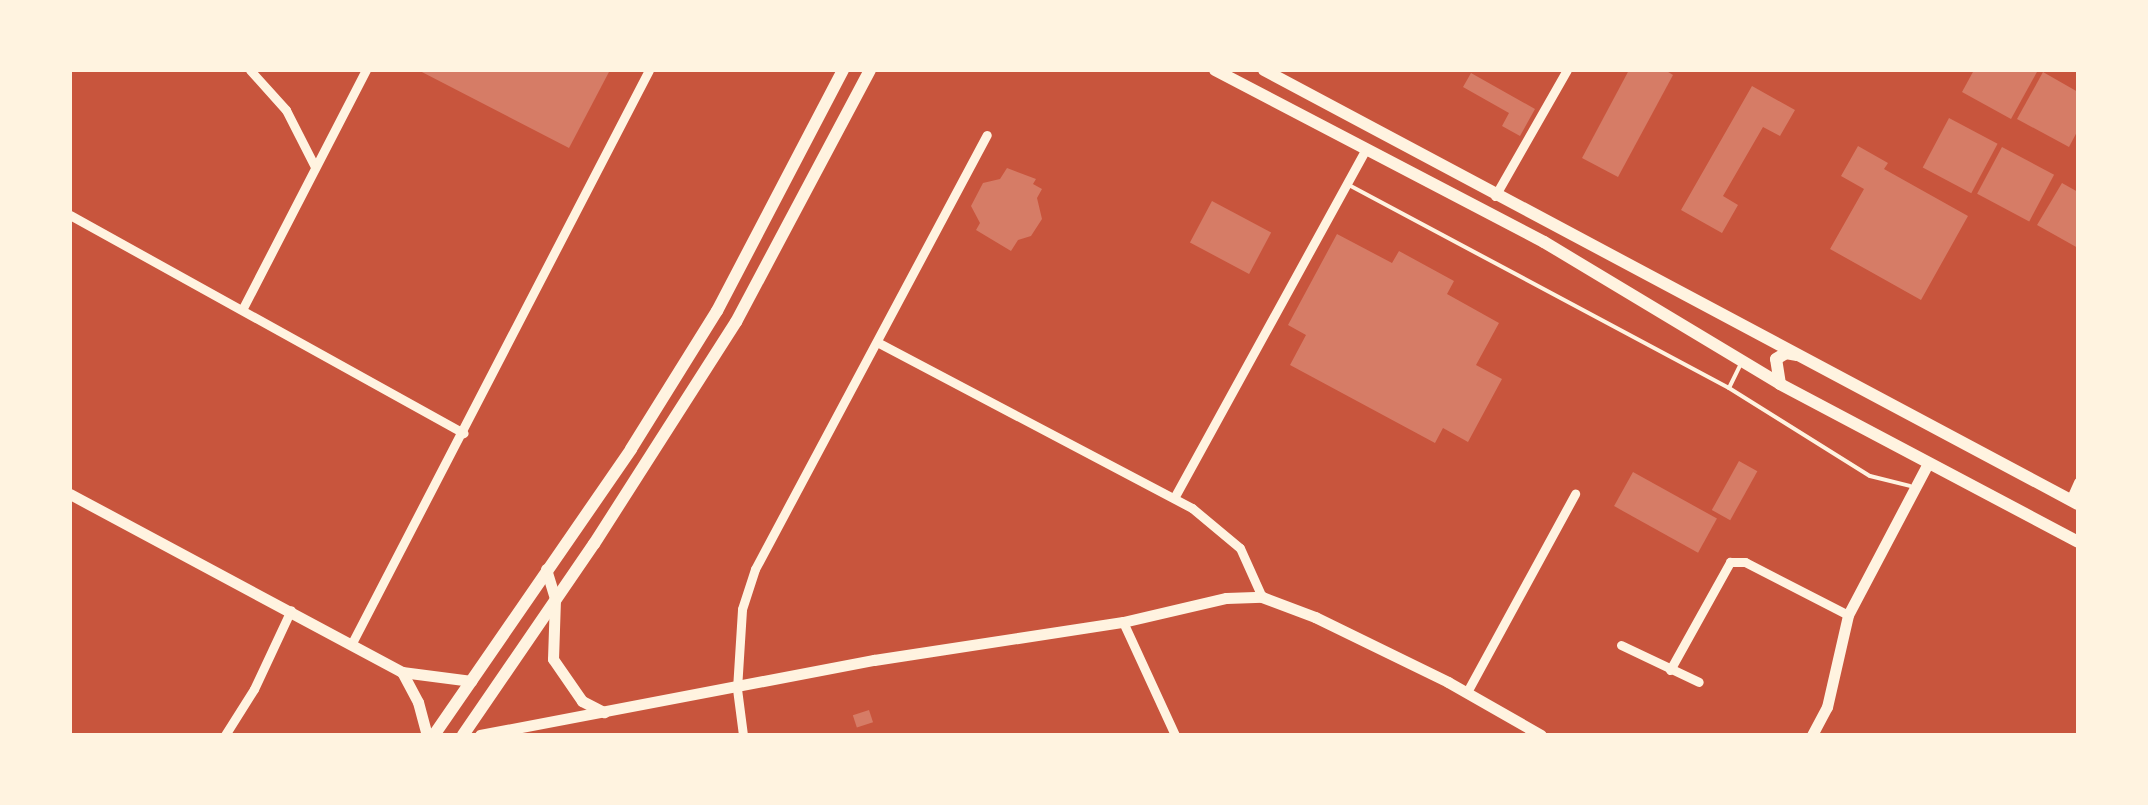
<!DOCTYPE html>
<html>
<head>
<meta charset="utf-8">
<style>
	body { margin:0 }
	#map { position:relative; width:2148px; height:805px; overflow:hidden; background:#c8553d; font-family:"DejaVu Sans",sans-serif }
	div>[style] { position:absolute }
	.building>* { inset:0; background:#d67c66; transform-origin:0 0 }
	.service>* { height:4px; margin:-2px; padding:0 2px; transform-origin:2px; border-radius:2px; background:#fff3e0 }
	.minor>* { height:9px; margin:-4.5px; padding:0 4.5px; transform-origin:4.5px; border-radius:4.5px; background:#fff3e0 }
	.tertiary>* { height:11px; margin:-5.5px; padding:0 5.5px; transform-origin:5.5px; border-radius:5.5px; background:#fff3e0 }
	.secondary>* { height:12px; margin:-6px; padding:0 6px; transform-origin:6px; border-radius:6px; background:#fff3e0 }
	span { translate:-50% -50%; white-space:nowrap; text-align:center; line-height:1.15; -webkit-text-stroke:8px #fff3e0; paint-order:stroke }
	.frame { position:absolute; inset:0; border:72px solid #fff3e0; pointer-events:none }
</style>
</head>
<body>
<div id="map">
	<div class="building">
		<i style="clip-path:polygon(418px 70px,610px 70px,569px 148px)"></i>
		<i style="clip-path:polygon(1629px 70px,1665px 70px,1673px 75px,1618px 177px,1582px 158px)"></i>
		<i style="clip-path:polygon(1974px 70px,2038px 70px,2011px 119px,1962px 92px)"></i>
		<i style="clip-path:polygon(2043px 72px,2078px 92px,2078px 130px,2069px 147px,2017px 119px)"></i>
		<i style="clip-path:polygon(1471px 73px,1535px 109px,1520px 136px,1502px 126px,1509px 113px,1463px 87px)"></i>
		<i style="clip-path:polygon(1752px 86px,1795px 110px,1780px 136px,1763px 127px,1723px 196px,1738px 205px,1722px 233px,1681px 210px)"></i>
		<i style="left:1949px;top:118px;width:55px;height:56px;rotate:28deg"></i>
		<i style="clip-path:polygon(1858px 146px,1888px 163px,1884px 169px,1968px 216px,1921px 300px,1830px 249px,1864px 189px,1841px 176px)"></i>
		<i style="left:2002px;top:147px;width:59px;height:53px;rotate:28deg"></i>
		<i style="clip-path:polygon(1007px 168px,1036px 179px,1033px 184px,1042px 189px,1037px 198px,1042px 219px,1031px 236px,1018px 240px,1011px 251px,976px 230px,980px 223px,971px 206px,983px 183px,1000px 179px)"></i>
		<i style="clip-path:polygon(2062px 183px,2078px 192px,2078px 248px,2037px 225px)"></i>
		<i style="left:1212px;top:201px;width:67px;height:47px;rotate:28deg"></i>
		<i style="clip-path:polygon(1337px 234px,1392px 263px,1399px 251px,1454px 281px,1447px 294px,1499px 323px,1476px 365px,1502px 379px,1468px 442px,1443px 428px,1435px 443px,1290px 365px,1306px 335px,1288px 325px)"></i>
		<i style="left:1739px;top:461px;width:21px;height:56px;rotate:29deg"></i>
		<i style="left:1633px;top:472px;width:96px;height:39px;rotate:29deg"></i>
		<i style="left:869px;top:710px;width:13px;height:17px;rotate:72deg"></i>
	</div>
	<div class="service">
		<i style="left:1347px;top:184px;width:433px;rotate:28.1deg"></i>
		<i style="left:1729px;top:388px;width:166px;rotate:32deg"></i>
		<i style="left:1870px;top:476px;width:41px;rotate:14deg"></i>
		<i style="left:1729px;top:388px;width:25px;rotate:-64deg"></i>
	</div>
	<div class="minor">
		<i style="left:250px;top:70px;width:54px;rotate:48deg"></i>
		<i style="left:286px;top:110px;width:64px;rotate:63deg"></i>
		<i style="left:1495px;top:196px;width:145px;rotate:-60.3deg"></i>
		<i style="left:70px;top:215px;width:450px;rotate:29deg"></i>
		<i style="left:243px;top:308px;width:268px;rotate:-62.7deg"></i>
		<i style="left:877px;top:342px;width:356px;rotate:27.8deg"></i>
		<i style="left:1192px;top:508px;width:62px;rotate:39.8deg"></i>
		<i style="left:1240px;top:548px;width:54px;rotate:65.8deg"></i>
		<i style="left:1174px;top:498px;width:396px;rotate:-61.2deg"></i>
		<i style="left:2070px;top:500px;width:20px;rotate:-66deg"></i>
		<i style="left:1123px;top:622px;width:124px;rotate:65.3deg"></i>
		<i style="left:352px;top:643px;width:645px;rotate:-62.6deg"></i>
		<i style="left:1621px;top:645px;width:86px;rotate:25.4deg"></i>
		<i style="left:1670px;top:670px;width:124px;rotate:-60.9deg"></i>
		<i style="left:1730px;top:562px;width:15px"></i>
		<i style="left:1745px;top:562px;width:116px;rotate:27.2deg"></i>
		<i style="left:1467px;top:692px;width:226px;rotate:-61.4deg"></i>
		<i style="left:225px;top:735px;width:54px;rotate:-57.8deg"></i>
		<i style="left:254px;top:689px;width:87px;rotate:-64.9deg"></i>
		<i style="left:743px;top:735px;width:46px;rotate:-97.4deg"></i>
		<i style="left:737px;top:689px;width:80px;rotate:-86.4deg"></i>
		<i style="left:742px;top:609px;width:42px;rotate:-72deg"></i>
		<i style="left:755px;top:569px;width:492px;rotate:-61.9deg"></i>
	</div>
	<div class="tertiary">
		<i style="left:70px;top:494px;width:377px;rotate:28.2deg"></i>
		<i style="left:402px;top:672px;width:70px;rotate:7.4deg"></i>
		<i style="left:546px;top:569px;width:31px;rotate:73deg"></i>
		<i style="left:555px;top:599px;width:60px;rotate:91.9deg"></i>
		<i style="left:553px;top:659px;width:51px;rotate:55.4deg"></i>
		<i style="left:582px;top:701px;width:25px;rotate:27deg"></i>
		<i style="left:402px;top:672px;width:34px;rotate:62deg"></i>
		<i style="left:418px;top:702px;width:34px;rotate:75deg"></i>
		<i style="left:480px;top:735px;width:401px;rotate:-10.8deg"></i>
		<i style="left:874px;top:660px;width:252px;rotate:-8.7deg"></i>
		<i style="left:1123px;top:622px;width:106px;rotate:-13.1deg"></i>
		<i style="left:1226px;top:598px;width:36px;rotate:-2deg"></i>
		<i style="left:1262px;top:597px;width:57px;rotate:20.7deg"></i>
		<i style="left:1315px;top:617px;width:148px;rotate:26deg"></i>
		<i style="left:1448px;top:682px;width:107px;rotate:29.7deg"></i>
		<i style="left:1812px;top:735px;width:32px;rotate:-62deg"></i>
		<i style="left:1827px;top:707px;width:94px;rotate:-77.1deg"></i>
		<i style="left:1848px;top:615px;width:172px;rotate:-62.2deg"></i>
	</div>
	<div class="secondary">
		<i style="left:1215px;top:70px;width:371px;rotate:27.6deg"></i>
		<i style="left:1544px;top:242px;width:275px;rotate:31deg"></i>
		<i style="left:1780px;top:384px;width:337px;rotate:27.9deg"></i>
		<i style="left:1264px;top:70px;width:922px;rotate:28.07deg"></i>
		<i style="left:1780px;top:384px;width:25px;rotate:-99deg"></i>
		<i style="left:1776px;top:359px;width:12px;rotate:-31deg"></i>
		<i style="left:1786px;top:353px;width:10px;rotate:11deg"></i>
		<i style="left:434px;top:735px;width:347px;rotate:-55.4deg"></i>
		<i style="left:631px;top:449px;width:163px;rotate:-58.1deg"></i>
		<i style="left:717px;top:311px;width:272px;rotate:-62.4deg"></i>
		<i style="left:463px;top:735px;width:232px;rotate:-55.6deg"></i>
		<i style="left:594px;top:544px;width:264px;rotate:-57.4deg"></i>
		<i style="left:736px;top:322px;width:285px;rotate:-62deg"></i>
	</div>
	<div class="frame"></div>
</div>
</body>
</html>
